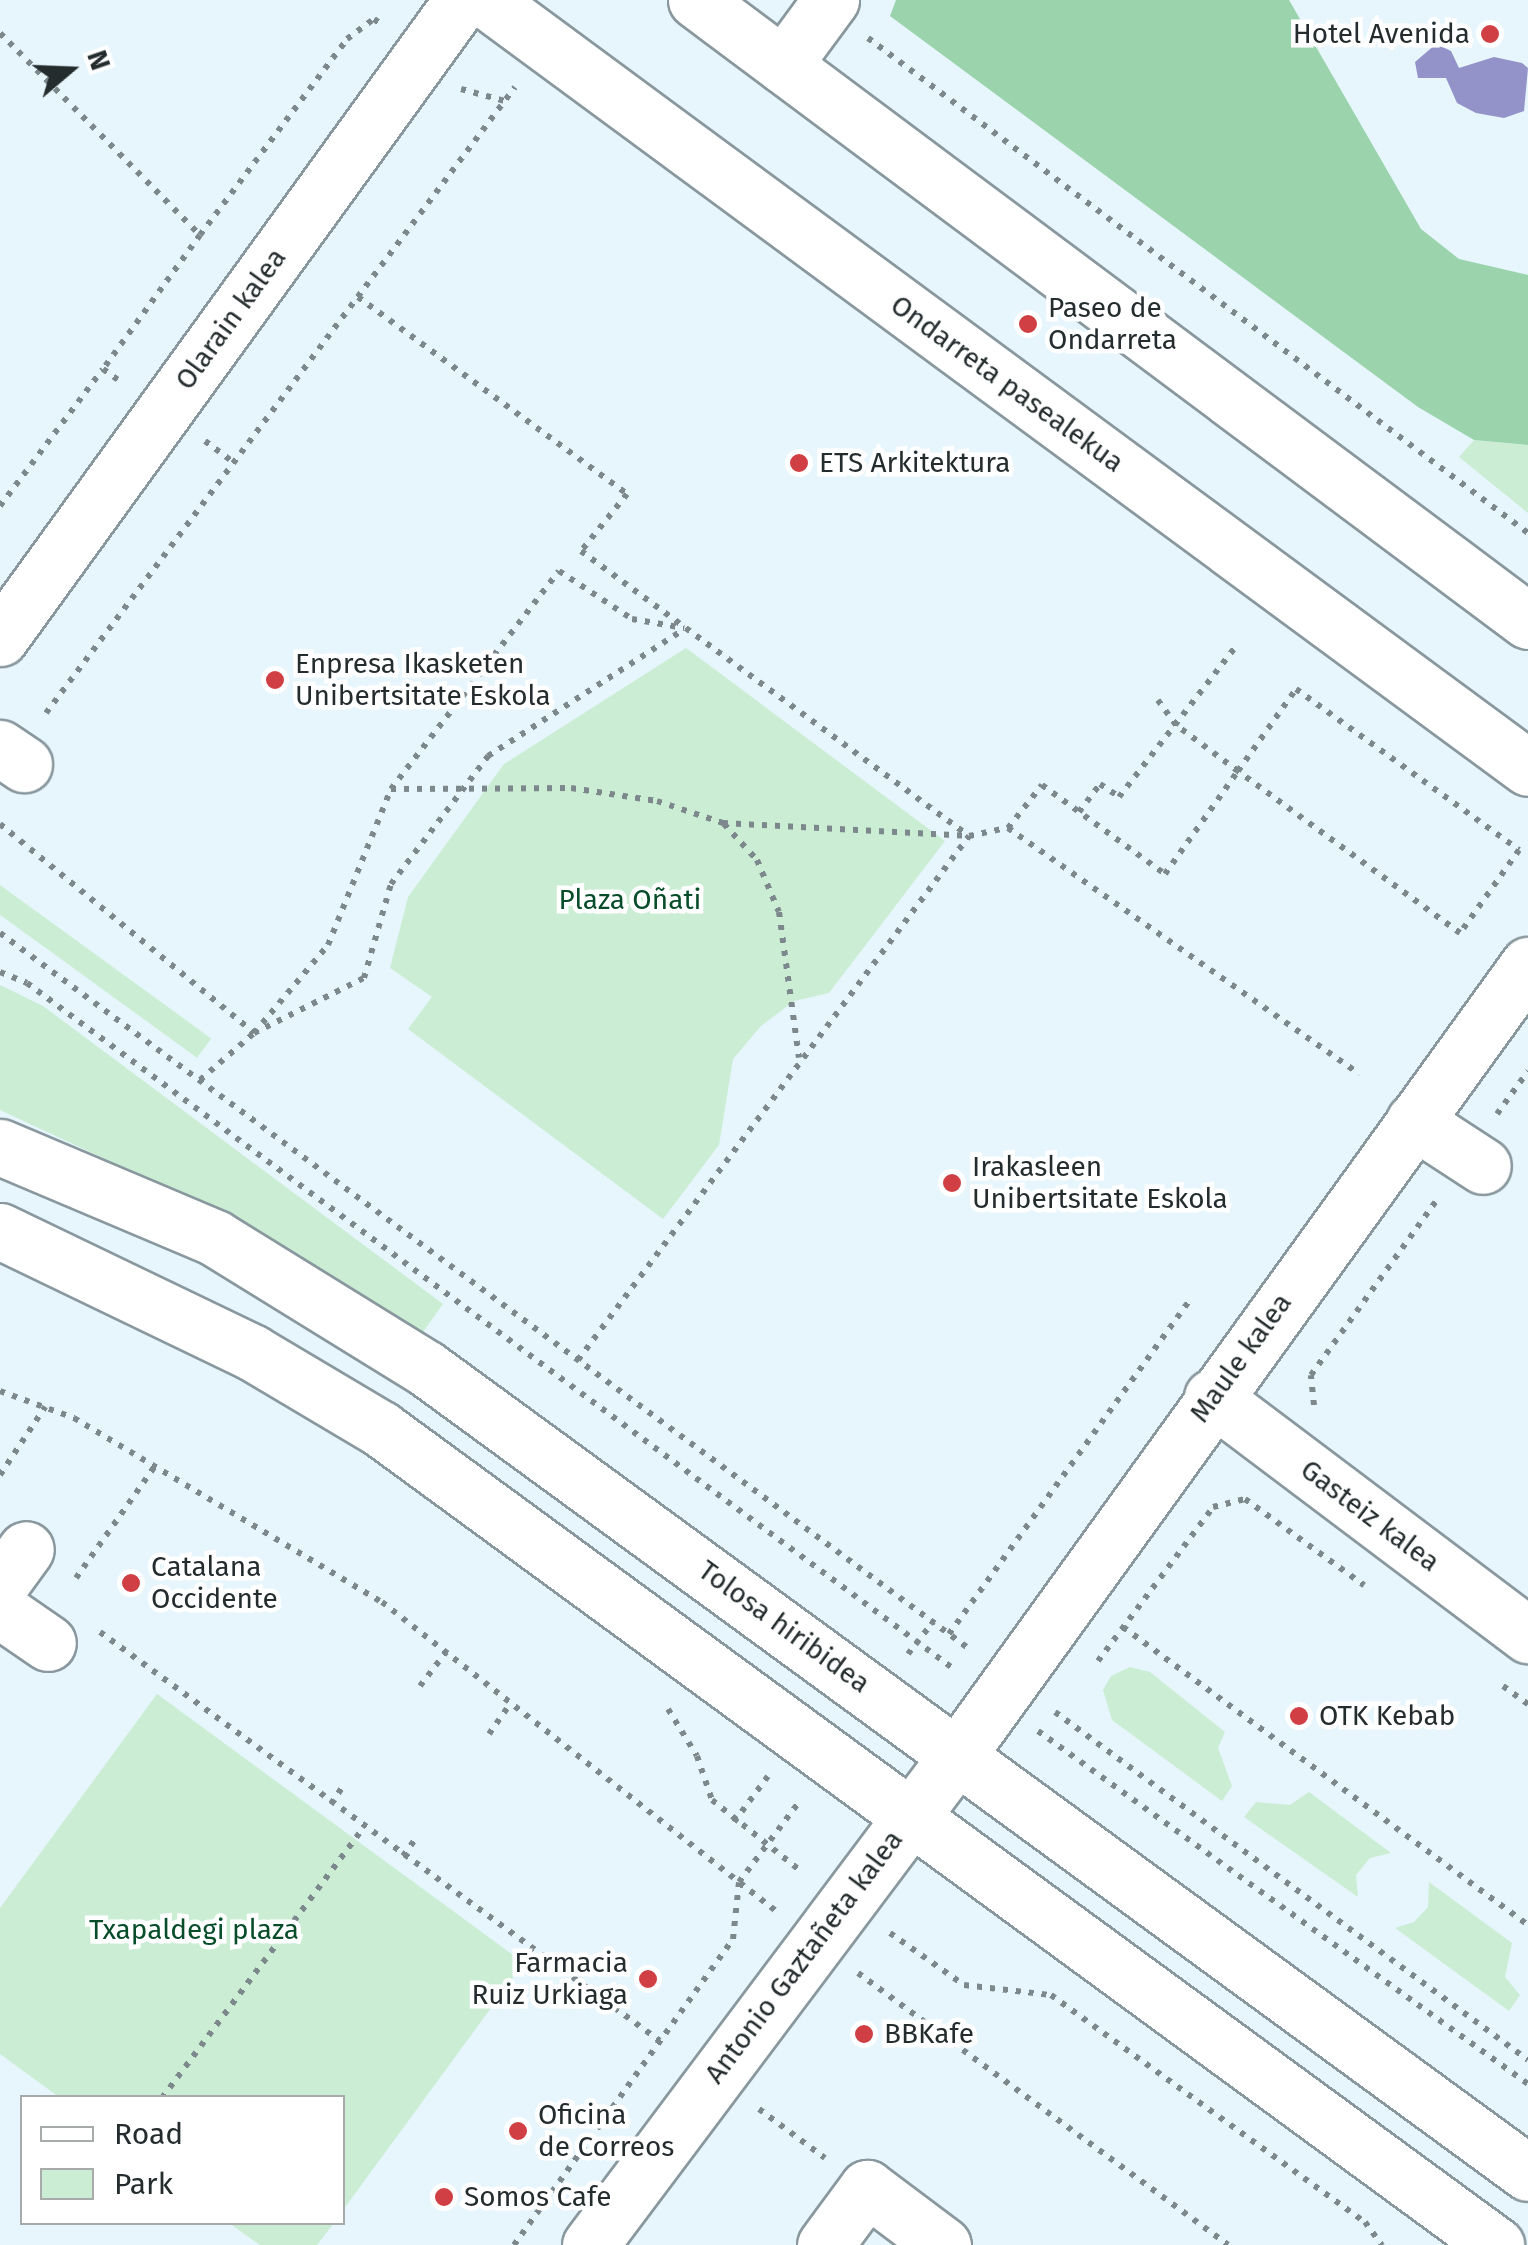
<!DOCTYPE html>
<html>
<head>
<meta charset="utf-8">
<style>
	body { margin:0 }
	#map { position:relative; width:1528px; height:2245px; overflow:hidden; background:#e6f6fc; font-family:"Fira Sans",sans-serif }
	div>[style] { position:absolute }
	.green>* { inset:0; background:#caedd4; transform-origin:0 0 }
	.forest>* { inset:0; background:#9ad3ac }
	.water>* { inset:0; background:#9493c9 }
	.path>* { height:6px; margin-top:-3px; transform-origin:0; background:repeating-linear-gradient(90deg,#7d888c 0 5px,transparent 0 13px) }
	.roads { filter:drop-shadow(2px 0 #89989e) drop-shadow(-2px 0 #89989e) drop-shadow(0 2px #89989e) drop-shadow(0 -2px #89989e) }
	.minor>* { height:55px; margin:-27.5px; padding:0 27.5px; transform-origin:27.5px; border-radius:27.5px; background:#fff }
	.major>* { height:55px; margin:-27.5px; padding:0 27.5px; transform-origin:27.5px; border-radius:27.5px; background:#fff }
	.dots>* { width:28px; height:28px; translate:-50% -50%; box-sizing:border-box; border:5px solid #fff; border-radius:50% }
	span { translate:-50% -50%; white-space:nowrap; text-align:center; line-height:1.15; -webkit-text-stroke:9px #fff; paint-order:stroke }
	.poi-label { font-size:28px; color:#252c2e }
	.right { translate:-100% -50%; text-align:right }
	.left { translate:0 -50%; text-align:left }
	.street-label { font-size:28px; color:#252c2e }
	.park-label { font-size:28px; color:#074d2a }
	.legend { position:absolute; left:20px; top:2095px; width:325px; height:130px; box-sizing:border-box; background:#fff; border:2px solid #a8abab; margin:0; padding:12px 18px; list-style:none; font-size:30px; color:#252c2e }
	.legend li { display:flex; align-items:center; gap:20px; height:50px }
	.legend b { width:50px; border:2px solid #a8abab }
	.north { position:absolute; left:20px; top:20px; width:100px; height:100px; -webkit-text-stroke:8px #fff; paint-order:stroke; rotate:71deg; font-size:28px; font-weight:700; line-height:40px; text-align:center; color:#252c2e }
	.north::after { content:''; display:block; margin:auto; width:35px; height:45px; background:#252c2e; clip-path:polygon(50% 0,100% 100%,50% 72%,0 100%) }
</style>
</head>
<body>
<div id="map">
	<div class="green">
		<i style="clip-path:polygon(1474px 440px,1528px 445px,1528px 513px,1459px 457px)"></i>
		<i style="clip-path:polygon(686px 648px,945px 841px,829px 993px,794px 1001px,761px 1026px,733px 1059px,719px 1145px,663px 1219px,408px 1029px,432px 997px,390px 968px,408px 897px,504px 764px)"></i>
		<i style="left:0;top:885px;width:261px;height:24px;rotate:36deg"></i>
		<i style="clip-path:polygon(0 985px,43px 1006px,443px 1304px,423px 1332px,225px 1215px,0 1110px)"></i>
		<i style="clip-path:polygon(1130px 1667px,1150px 1672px,1225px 1732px,1218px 1748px,1232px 1786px,1222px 1801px,1112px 1720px,1103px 1690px,1111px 1676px)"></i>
		<i style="clip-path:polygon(157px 1694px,524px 1963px,343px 2210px,342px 2098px,59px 2097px,0 2054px,0 1908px)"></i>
		<i style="clip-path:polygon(1309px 1792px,1391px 1853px,1370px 1858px,1356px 1875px,1358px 1897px,1244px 1817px,1256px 1802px,1290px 1805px)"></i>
		<i style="clip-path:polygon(1429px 1882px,1512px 1943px,1505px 1977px,1520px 1995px,1509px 2011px,1395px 1928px,1414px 1922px,1428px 1907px)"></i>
		<i style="clip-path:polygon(229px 2223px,334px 2223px,317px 2245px,260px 2245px)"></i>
	</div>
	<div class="forest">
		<i style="clip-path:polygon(896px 0,1289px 0,1421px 229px,1459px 259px,1528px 275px,1528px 445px,1474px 440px,1418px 407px,890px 16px)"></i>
	</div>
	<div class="water">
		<i style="clip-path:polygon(1436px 44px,1451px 51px,1459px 68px,1494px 57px,1522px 63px,1528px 68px,1524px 111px,1504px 118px,1476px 113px,1457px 103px,1446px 78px,1418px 78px,1415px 62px)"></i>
	</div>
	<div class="path">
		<i style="left:0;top:33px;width:284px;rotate:45.3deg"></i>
		<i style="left:200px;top:235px;width:165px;rotate:125.9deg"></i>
		<i style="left:103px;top:369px;width:22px;rotate:36deg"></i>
		<i style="left:868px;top:38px;width:825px;rotate:36.87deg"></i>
		<i style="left:461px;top:89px;width:46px;rotate:15.3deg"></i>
		<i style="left:200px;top:235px;width:245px;rotate:-53.1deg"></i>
		<i style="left:347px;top:39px;width:34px;rotate:-37deg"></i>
		<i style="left:374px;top:19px;width:10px;rotate:37deg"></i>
		<i style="left:358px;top:297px;width:333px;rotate:36.2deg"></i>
		<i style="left:627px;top:494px;width:73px;rotate:128.9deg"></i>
		<i style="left:581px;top:551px;width:481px;rotate:36.3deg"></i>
		<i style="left:969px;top:836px;width:40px;rotate:-12deg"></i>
		<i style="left:1008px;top:828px;width:429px;rotate:35deg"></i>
		<i style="left:205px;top:441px;width:34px;rotate:37deg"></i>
		<i style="left:0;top:506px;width:171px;rotate:-53.1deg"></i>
		<i style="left:46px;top:713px;width:782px;rotate:-53.16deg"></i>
		<i style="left:391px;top:789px;width:180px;rotate:-0.3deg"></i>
		<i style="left:571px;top:788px;width:87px;rotate:8.6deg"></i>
		<i style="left:657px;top:801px;width:70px;rotate:18.4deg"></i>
		<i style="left:723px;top:823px;width:244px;rotate:3deg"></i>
		<i style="left:1079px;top:812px;width:35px;rotate:-53deg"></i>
		<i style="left:1100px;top:784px;width:23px;rotate:34deg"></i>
		<i style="left:1119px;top:797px;width:192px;rotate:-52.2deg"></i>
		<i style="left:0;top:824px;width:329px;rotate:39.4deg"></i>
		<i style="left:254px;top:1033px;width:115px;rotate:-49.9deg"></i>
		<i style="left:328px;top:945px;width:168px;rotate:-68deg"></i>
		<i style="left:391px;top:789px;width:275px;rotate:-52.4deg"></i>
		<i style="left:559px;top:571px;width:87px;rotate:33.3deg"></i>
		<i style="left:632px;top:619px;width:53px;rotate:9.8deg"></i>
		<i style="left:724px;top:824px;width:49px;rotate:47.5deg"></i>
		<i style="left:757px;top:860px;width:56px;rotate:67.1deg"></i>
		<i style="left:779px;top:912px;width:147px;rotate:82.2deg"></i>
		<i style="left:1008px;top:828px;width:55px;rotate:-51.7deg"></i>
		<i style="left:1042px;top:785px;width:152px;rotate:35.9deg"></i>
		<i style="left:1165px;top:874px;width:126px;rotate:-54.7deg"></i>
		<i style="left:1238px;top:771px;width:100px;rotate:-54.7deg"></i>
		<i style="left:1296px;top:689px;width:275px;rotate:35.8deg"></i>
		<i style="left:1519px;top:850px;width:102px;rotate:125.4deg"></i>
		<i style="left:1460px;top:933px;width:275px;rotate:-143.9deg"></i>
		<i style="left:1238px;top:771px;width:77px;rotate:-143.4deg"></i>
		<i style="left:1176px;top:725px;width:31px;rotate:-126deg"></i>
		<i style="left:0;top:933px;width:1203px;rotate:36.45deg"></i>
		<i style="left:0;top:972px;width:29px;rotate:22deg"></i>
		<i style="left:27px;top:983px;width:1155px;rotate:36.51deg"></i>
		<i style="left:200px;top:1080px;width:72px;rotate:-41deg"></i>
		<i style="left:254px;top:1033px;width:123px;rotate:-26.6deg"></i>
		<i style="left:364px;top:978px;width:98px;rotate:-74deg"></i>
		<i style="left:391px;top:884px;width:161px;rotate:-52.8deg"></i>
		<i style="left:488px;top:756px;width:234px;rotate:-32.9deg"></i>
		<i style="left:1497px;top:1114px;width:53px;rotate:-54.2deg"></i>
		<i style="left:578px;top:1360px;width:654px;rotate:-53.27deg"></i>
		<i style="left:0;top:1391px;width:79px;rotate:20deg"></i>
		<i style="left:74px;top:1418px;width:359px;rotate:30.9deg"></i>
		<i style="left:382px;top:1602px;width:501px;rotate:38.11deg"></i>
		<i style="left:1314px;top:1405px;width:30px;rotate:-96deg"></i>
		<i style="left:1311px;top:1375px;width:218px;rotate:-54.3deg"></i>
		<i style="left:0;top:1475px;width:82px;rotate:-56.5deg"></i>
		<i style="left:76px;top:1578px;width:137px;rotate:-54.8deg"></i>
		<i style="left:1123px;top:1627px;width:503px;rotate:36.35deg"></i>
		<i style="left:100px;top:1632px;width:693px;rotate:36.14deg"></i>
		<i style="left:949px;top:1634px;width:412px;rotate:-54.2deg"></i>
		<i style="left:908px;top:1654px;width:41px;rotate:-52deg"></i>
		<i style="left:1098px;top:1661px;width:192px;rotate:-53.2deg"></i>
		<i style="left:1213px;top:1507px;width:33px;rotate:-14deg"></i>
		<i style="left:1245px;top:1499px;width:147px;rotate:35.9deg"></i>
		<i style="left:420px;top:1686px;width:43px;rotate:-52.6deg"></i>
		<i style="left:1503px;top:1686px;width:31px;rotate:36deg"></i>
		<i style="left:668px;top:1709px;width:55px;rotate:58.3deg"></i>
		<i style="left:697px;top:1756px;width:46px;rotate:71.2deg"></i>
		<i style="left:712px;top:1800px;width:115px;rotate:38.7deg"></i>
		<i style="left:1055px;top:1712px;width:587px;rotate:36.34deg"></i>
		<i style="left:1038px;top:1731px;width:604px;rotate:35.77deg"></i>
		<i style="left:489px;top:1734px;width:38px;rotate:-55deg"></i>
		<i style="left:331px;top:1804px;width:22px;rotate:-56deg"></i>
		<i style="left:734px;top:1822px;width:57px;rotate:-53.5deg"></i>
		<i style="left:403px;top:1856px;width:22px;rotate:-54deg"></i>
		<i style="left:890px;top:1933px;width:90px;rotate:35.1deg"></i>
		<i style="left:964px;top:1985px;width:88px;rotate:6.6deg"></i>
		<i style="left:1051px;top:1995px;width:387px;rotate:35.9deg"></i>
		<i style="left:1365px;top:2222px;width:29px;rotate:54deg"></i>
		<i style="left:858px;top:1973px;width:459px;rotate:36.3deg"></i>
		<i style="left:162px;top:2098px;width:337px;rotate:-53.3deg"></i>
		<i style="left:759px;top:2109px;width:82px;rotate:36.6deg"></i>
		<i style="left:514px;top:2245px;width:376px;rotate:-54.4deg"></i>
		<i style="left:733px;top:1939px;width:57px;rotate:-84deg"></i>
		<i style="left:739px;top:1882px;width:100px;rotate:-53.1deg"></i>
	</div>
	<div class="roads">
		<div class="minor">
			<i style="left:486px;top:0;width:1294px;rotate:36.39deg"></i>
			<i style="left:696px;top:0;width:1038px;rotate:36.74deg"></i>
			<i style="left:783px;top:65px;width:81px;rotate:-53.6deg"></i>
			<i style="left:0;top:638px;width:788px;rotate:-54.09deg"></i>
			<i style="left:0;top:748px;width:29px;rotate:34deg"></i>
			<i style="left:1414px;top:1121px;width:82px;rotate:33.1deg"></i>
			<i style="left:1212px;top:1397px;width:396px;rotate:37deg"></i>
			<i style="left:0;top:1585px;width:44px;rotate:-54.2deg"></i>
			<i style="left:0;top:1610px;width:58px;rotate:34.5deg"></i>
			<i style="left:590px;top:2245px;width:615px;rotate:-53.13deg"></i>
			<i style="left:959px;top:1753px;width:972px;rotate:-54.17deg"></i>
			<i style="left:825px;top:2245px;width:71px;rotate:-53.6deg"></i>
			<i style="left:867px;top:2188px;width:95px;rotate:36.9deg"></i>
		</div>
		<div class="major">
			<i style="left:0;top:1147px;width:233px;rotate:22.9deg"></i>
			<i style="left:215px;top:1238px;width:249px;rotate:31.7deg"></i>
			<i style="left:427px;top:1369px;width:1363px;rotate:36.14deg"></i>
			<i style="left:0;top:1231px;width:281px;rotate:25.7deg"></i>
			<i style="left:253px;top:1353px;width:149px;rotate:30.7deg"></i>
			<i style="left:381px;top:1429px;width:1382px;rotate:36.2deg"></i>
		</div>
	</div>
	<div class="dots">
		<i style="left:1490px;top:34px;background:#cf3f44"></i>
		<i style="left:1028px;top:324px;background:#cf3f44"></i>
		<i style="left:799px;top:463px;background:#cf3f44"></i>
		<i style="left:275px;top:680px;background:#cf3f44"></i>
		<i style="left:952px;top:1183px;background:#cf3f44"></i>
		<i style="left:131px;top:1583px;background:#cf3f44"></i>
		<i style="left:1299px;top:1716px;background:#cf3f44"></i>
		<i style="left:648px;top:1979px;background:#cf3f44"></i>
		<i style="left:864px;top:2034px;background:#cf3f44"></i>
		<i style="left:518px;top:2131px;background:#cf3f44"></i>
		<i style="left:444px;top:2197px;background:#cf3f44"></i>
	</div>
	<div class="poi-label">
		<span class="right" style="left:1470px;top:34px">Hotel Avenida</span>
		<span class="left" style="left:1048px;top:324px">Paseo de<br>Ondarreta</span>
		<span class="left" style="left:819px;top:463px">ETS Arkitektura</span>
		<span class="left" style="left:295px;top:680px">Enpresa Ikasketen<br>Unibertsitate Eskola</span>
		<span class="left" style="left:972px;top:1183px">Irakasleen<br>Unibertsitate Eskola</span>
		<span class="left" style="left:151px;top:1583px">Catalana<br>Occidente</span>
		<span class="left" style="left:1319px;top:1716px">OTK Kebab</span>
		<span class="right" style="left:628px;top:1979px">Farmacia<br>Ruiz Urkiaga</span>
		<span class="left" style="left:884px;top:2034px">BBKafe</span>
		<span class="left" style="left:538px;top:2131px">Oficina<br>de Correos</span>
		<span class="left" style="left:464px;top:2197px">Somos Cafe</span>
	</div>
	<div class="street-label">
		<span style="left:231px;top:319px;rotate:-54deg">Olarain kalea</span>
		<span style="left:1007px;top:384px;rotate:36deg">Ondarreta pasealekua</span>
		<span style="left:1241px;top:1358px;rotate:-54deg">Maule kalea</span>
		<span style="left:1370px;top:1516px;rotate:37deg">Gasteiz kalea</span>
		<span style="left:784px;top:1627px;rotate:36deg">Tolosa hiribidea</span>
		<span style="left:804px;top:1957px;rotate:-53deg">Antonio Gaztañeta kalea</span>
	</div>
	<div class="park-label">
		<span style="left:630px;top:900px">Plaza Oñati</span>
		<span style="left:194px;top:1930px">Txapaldegi plaza</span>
	</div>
	<ul class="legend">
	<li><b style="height:12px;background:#fff"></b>Road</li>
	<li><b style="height:28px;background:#caedd4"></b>Park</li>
	</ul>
	<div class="north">N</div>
</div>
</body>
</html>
